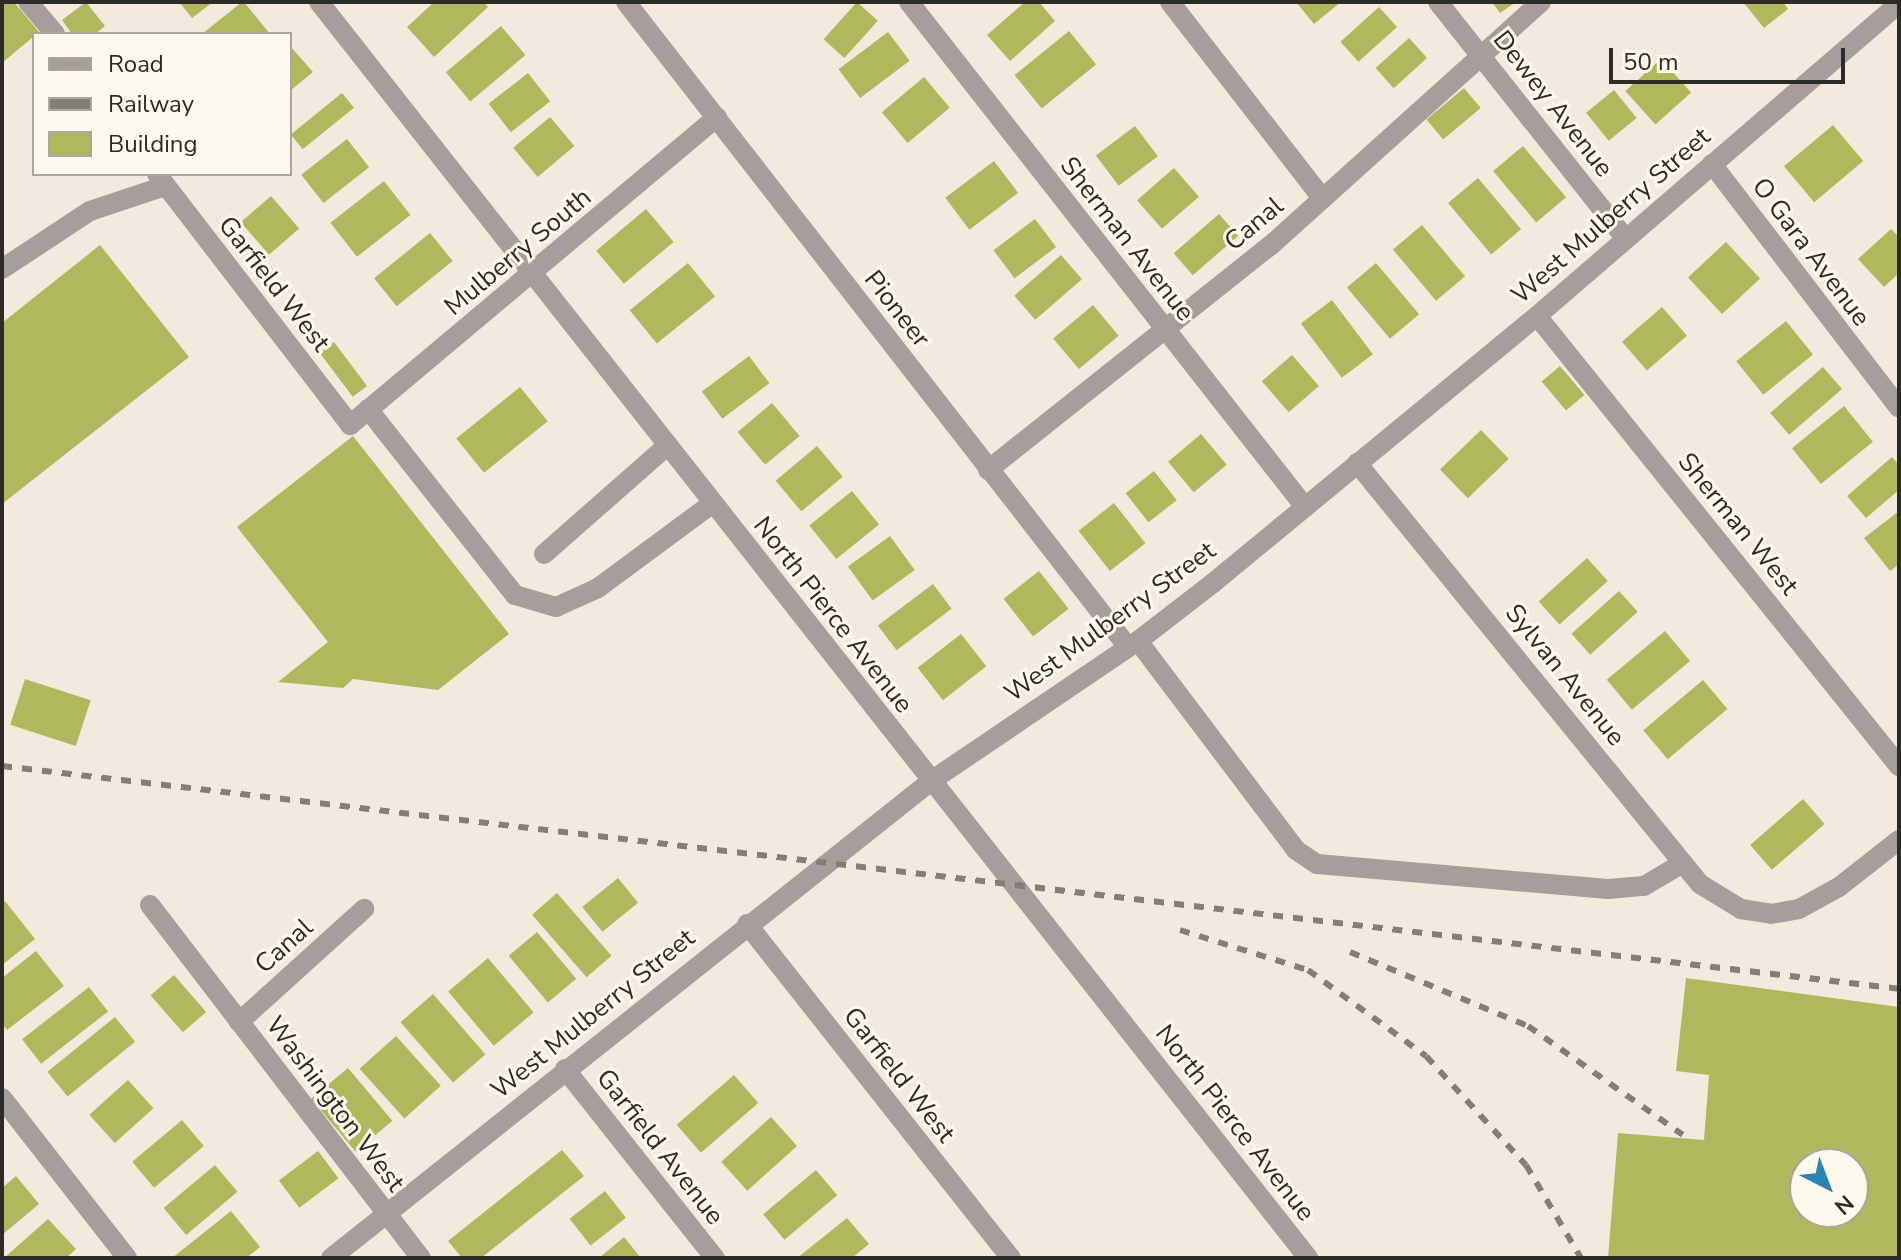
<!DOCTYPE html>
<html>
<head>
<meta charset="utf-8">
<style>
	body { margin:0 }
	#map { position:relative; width:1901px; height:1260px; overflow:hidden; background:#f2ebdd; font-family:"Nunito Sans",sans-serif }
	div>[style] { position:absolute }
	.building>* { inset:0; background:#b0b85d; transform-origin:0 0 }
	.minor>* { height:20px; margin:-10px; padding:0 10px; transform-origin:10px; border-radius:10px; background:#a59e9b }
	.rail>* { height:6px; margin-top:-3px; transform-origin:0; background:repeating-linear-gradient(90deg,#837f75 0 10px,transparent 0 20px) }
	span { translate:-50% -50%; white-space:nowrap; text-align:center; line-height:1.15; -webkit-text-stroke:6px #fef8ed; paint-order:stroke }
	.street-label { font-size:26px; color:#2d2b25 }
	.frame { position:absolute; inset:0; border:4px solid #2d2b25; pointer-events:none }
	.legend { position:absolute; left:32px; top:32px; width:260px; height:144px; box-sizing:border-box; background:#fef8ed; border:2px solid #aaa69d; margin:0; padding:10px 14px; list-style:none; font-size:24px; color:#2d2b25 }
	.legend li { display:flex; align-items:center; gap:16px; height:40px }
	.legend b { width:40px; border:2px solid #aaa69d }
	.north { position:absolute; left:1789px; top:1148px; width:80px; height:80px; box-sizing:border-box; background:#fef8ed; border:2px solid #aaa69d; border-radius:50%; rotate:138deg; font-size:22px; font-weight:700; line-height:32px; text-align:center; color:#2d2b25 }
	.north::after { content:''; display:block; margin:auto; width:28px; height:36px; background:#2d83b2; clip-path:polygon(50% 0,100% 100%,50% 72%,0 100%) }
	.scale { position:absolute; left:1609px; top:48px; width:236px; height:36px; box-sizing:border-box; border:4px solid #2d2b25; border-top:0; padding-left:10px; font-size:24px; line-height:28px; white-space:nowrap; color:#2d2b25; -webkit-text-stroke:6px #fef8ed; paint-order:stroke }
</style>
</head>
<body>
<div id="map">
	<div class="building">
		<i style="clip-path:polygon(2px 2px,14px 2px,39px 32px,2px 63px)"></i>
		<i style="clip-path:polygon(86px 2px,105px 26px,95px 34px,72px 34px,62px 20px)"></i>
		<i style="clip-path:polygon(179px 2px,213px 2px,192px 18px)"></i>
		<i style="clip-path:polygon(244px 2px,270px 34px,202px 34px,242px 2px)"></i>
		<i style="clip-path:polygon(434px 2px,484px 2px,488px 7px,434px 57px,407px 27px)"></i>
		<i style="left:857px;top:2px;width:28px;height:50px;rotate:42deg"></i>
		<i style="clip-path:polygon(1025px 2px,1039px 2px,1055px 21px,1010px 61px,987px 35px)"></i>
		<i style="clip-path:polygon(1296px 2px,1341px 2px,1314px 24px)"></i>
		<i style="clip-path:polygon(1492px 2px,1516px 2px,1500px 13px)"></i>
		<i style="clip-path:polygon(1743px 2px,1783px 2px,1788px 9px,1764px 28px)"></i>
		<i style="left:1379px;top:7px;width:27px;height:52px;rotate:48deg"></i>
		<i style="left:501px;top:26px;width:38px;height:72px;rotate:50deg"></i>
		<i style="left:1069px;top:31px;width:43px;height:70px;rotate:51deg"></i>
		<i style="left:888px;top:32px;width:36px;height:62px;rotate:53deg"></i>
		<i style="left:1409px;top:38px;width:27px;height:45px;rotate:48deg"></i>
		<i style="clip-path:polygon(290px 46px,313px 72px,290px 91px)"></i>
		<i style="left:1661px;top:59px;width:45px;height:48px;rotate:48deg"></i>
		<i style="left:528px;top:73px;width:36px;height:50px;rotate:52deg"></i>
		<i style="left:924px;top:77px;width:40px;height:55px;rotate:50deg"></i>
		<i style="left:1464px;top:88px;width:26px;height:49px;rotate:50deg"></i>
		<i style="left:1614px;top:90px;width:36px;height:36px;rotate:51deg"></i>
		<i style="left:342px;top:93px;width:19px;height:66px;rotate:51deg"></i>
		<i style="left:550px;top:117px;width:38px;height:48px;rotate:50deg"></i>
		<i style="left:1833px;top:125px;width:47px;height:64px;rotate:50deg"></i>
		<i style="left:1135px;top:126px;width:38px;height:49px;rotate:53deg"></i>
		<i style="left:347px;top:139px;width:36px;height:58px;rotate:52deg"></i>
		<i style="left:1523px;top:146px;width:67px;height:39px;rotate:50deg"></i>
		<i style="left:994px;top:161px;width:40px;height:61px;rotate:53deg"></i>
		<i style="left:1174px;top:168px;width:38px;height:49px;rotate:49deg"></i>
		<i style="left:1478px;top:178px;width:67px;height:39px;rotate:50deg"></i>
		<i style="left:384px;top:181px;width:43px;height:68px;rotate:52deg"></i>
		<i style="left:271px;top:196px;width:43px;height:40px;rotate:49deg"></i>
		<i style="left:646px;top:209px;width:43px;height:65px;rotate:50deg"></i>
		<i style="left:1219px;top:214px;width:29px;height:60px;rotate:49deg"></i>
		<i style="left:1035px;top:219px;width:35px;height:52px;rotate:53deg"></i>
		<i style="left:1422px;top:225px;width:67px;height:38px;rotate:50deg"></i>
		<i style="clip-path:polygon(1891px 229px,1899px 237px,1899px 273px,1884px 287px,1858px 259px)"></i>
		<i style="left:430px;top:233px;width:36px;height:72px;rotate:51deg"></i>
		<i style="left:1726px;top:242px;width:50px;height:52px;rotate:47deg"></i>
		<i style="clip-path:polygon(100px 245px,189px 357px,2px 504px,2px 323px)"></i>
		<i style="left:1061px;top:255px;width:32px;height:62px;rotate:49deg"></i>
		<i style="left:688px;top:263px;width:43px;height:75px;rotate:51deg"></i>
		<i style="left:1376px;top:263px;width:67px;height:38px;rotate:50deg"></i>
		<i style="left:1332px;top:300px;width:68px;height:39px;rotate:53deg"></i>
		<i style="left:1093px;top:305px;width:40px;height:52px;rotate:50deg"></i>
		<i style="left:1662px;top:307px;width:38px;height:53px;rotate:49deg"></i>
		<i style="left:1786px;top:321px;width:43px;height:64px;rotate:51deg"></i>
		<i style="left:334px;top:342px;width:55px;height:18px;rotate:53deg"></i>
		<i style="left:1292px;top:355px;width:41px;height:40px;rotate:49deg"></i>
		<i style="left:749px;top:356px;width:34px;height:59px;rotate:53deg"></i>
		<i style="left:1560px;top:366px;width:38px;height:24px;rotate:50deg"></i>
		<i style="left:1823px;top:367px;width:29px;height:70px;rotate:49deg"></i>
		<i style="left:520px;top:387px;width:44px;height:82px;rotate:51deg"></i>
		<i style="left:772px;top:403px;width:43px;height:45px;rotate:50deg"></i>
		<i style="left:1844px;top:406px;width:46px;height:67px;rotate:51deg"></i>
		<i style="left:1481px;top:430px;width:40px;height:57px;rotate:46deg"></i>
		<i style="left:1201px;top:434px;width:40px;height:43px;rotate:50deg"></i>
		<i style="clip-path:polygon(353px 436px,509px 634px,438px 690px,353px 679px,343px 688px,278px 682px,328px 642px,237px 527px)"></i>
		<i style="left:817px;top:446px;width:40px;height:54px;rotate:50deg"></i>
		<i style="clip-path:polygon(1892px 457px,1899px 465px,1899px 490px,1866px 518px,1847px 496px)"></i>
		<i style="left:1154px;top:471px;width:37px;height:36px;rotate:52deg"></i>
		<i style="left:852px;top:491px;width:43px;height:55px;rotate:51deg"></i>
		<i style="left:1114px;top:503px;width:51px;height:45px;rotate:52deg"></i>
		<i style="clip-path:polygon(1899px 511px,1899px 564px,1890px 571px,1864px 538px)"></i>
		<i style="left:890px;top:536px;width:42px;height:52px;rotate:54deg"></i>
		<i style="left:1587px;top:558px;width:31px;height:65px;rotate:48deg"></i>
		<i style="left:1039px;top:571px;width:48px;height:45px;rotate:52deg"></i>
		<i style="left:933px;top:584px;width:31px;height:69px;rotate:53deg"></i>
		<i style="left:1619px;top:591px;width:28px;height:64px;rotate:48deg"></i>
		<i style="left:1665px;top:631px;width:39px;height:76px;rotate:50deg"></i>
		<i style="left:961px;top:634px;width:41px;height:55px;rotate:52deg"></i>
		<i style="left:25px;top:679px;width:69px;height:48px;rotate:18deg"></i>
		<i style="left:1703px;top:680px;width:38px;height:78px;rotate:50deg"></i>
		<i style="left:1803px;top:799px;width:33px;height:70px;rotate:49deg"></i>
		<i style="left:618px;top:878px;width:32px;height:46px;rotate:51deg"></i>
		<i style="left:557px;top:893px;width:83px;height:33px;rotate:49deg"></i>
		<i style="clip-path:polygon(5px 901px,35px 939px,2px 965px,2px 904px)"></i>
		<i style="left:537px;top:932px;width:61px;height:37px;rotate:50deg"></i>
		<i style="clip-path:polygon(36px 951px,64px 986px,7px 1030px,2px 1024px,2px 978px)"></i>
		<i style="left:488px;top:958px;width:71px;height:52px;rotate:50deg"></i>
		<i style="left:174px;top:975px;width:49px;height:31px;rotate:49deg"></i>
		<i style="clip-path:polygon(evenodd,1686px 978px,1899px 1007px,1899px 1258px,1608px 1258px,1618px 1133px,1704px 1140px,1709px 1075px,1676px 1071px,1686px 978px,1805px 1164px,1853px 1164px,1853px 1212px,1805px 1212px,1805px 1164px)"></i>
		<i style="left:89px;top:987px;width:31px;height:85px;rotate:52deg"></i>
		<i style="left:433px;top:994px;width:80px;height:43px;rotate:49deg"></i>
		<i style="left:115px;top:1017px;width:32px;height:87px;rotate:51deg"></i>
		<i style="left:396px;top:1036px;width:67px;height:49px;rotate:48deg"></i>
		<i style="left:348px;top:1068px;width:69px;height:48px;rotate:50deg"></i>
		<i style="left:734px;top:1075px;width:37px;height:76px;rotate:49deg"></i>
		<i style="left:128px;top:1080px;width:38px;height:52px;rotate:48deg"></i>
		<i style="left:771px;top:1117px;width:39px;height:67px;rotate:48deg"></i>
		<i style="left:182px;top:1120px;width:34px;height:65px;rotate:50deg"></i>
		<i style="clip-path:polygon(562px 1150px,584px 1176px,481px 1258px,462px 1258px,448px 1241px)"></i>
		<i style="left:318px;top:1151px;width:34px;height:49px;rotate:53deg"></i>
		<i style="left:215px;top:1165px;width:35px;height:67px;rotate:50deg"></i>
		<i style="left:816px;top:1170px;width:33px;height:69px;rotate:50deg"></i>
		<i style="clip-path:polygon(16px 1176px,39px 1204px,2px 1235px,2px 1188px)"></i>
		<i style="left:605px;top:1191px;width:34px;height:45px;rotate:52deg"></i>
		<i style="clip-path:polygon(231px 1211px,260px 1247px,246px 1258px,172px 1258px)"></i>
		<i style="clip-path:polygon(847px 1218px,869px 1244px,852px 1258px,797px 1258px)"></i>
		<i style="clip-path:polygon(48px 1219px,76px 1249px,66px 1258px,4px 1258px)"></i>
		<i style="clip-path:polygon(624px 1237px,641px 1258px,599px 1258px)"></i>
	</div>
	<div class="minor">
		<i style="left:28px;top:2px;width:42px;rotate:49.8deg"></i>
		<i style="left:319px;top:2px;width:1599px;rotate:51.78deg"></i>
		<i style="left:626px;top:2px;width:817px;rotate:52.11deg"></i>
		<i style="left:909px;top:2px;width:642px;rotate:51.9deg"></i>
		<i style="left:1170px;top:2px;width:249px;rotate:52.2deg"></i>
		<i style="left:1438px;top:2px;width:301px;rotate:51.6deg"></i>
		<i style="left:1712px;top:164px;width:307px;rotate:52.5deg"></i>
		<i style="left:157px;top:174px;width:317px;rotate:52.4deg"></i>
		<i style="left:350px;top:425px;width:479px;rotate:-40deg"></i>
		<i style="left:2px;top:269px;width:105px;rotate:-33.4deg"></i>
		<i style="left:90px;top:211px;width:79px;rotate:-18.4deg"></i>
		<i style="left:1537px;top:316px;width:578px;rotate:51.19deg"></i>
		<i style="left:368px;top:409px;width:237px;rotate:51.7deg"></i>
		<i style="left:515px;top:595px;width:43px;rotate:16.3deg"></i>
		<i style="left:556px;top:607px;width:46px;rotate:-24.3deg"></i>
		<i style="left:598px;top:588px;width:143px;rotate:-36.5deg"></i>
		<i style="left:1357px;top:463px;width:543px;rotate:50.83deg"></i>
		<i style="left:1700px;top:884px;width:48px;rotate:31.4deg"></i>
		<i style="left:1741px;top:909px;width:30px;rotate:9deg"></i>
		<i style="left:1771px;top:914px;width:28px;rotate:-10deg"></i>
		<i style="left:1799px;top:909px;width:46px;rotate:-28.8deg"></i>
		<i style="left:1839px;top:887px;width:76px;rotate:-38.1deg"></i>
		<i style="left:988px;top:470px;width:360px;rotate:-38.5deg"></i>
		<i style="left:1270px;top:246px;width:365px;rotate:-42deg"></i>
		<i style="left:544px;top:554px;width:165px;rotate:-41.3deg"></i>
		<i style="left:1138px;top:641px;width:262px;rotate:52.9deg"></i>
		<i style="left:1296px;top:850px;width:25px;rotate:34deg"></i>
		<i style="left:1317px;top:864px;width:292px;rotate:4.9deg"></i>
		<i style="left:1608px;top:889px;width:36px;rotate:-5deg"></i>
		<i style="left:1644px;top:886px;width:45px;rotate:-30.5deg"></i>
		<i style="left:150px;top:905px;width:445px;rotate:52.5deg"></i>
		<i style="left:747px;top:924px;width:426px;rotate:51.7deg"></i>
		<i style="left:239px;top:1022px;width:169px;rotate:-42.1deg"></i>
		<i style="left:565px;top:1069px;width:241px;rotate:51.6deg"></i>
		<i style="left:2px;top:1098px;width:203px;rotate:52deg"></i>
		<i style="left:331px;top:1258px;width:767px;rotate:-38.48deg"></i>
		<i style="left:931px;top:781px;width:250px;rotate:-34.1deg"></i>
		<i style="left:1138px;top:641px;width:95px;rotate:-37.7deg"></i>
		<i style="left:1213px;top:583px;width:420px;rotate:-39.5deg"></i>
		<i style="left:1537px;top:316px;width:478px;rotate:-40.8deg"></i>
	</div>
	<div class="rail">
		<i style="left:2px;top:766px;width:1910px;rotate:6.7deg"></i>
		<i style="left:1180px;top:930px;width:134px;rotate:17.4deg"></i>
		<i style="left:1308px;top:970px;width:146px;rotate:36.1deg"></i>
		<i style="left:1426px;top:1056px;width:148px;rotate:47.5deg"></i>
		<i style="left:1526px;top:1165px;width:108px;rotate:59.4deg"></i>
		<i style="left:1350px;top:952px;width:193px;rotate:22.6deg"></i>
		<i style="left:1528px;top:1026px;width:189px;rotate:35.1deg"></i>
	</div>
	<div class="street-label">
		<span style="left:1553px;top:104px;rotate:52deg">Dewey Avenue</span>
		<span style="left:1611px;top:216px;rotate:-41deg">West Mulberry Street</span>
		<span style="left:1254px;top:224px;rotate:-40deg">Canal</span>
		<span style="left:1127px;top:239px;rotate:52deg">Sherman Avenue</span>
		<span style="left:518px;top:252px;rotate:-40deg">Mulberry South</span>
		<span style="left:1811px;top:252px;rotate:53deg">O Gara Avenue</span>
		<span style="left:274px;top:284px;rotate:52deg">Garfield West</span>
		<span style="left:897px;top:309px;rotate:52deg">Pioneer</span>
		<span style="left:1738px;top:524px;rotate:51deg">Sherman West</span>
		<span style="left:833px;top:615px;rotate:52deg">North Pierce Avenue</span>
		<span style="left:1110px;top:622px;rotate:-36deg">West Mulberry Street</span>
		<span style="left:1565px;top:675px;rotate:51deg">Sylvan Avenue</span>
		<span style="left:284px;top:946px;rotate:-42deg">Canal</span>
		<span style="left:593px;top:1014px;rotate:-39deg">West Mulberry Street</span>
		<span style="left:899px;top:1075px;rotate:52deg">Garfield West</span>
		<span style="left:335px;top:1104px;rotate:53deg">Washington West</span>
		<span style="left:1235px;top:1123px;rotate:52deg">North Pierce Avenue</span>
		<span style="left:660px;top:1147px;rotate:52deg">Garfield Avenue</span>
	</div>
	<div class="frame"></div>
	<ul class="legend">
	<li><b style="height:10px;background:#a59e9b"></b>Road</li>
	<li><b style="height:10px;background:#837f75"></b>Railway</li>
	<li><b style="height:22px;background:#b0b85d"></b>Building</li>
	</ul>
	<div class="north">N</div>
	<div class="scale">50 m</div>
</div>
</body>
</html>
